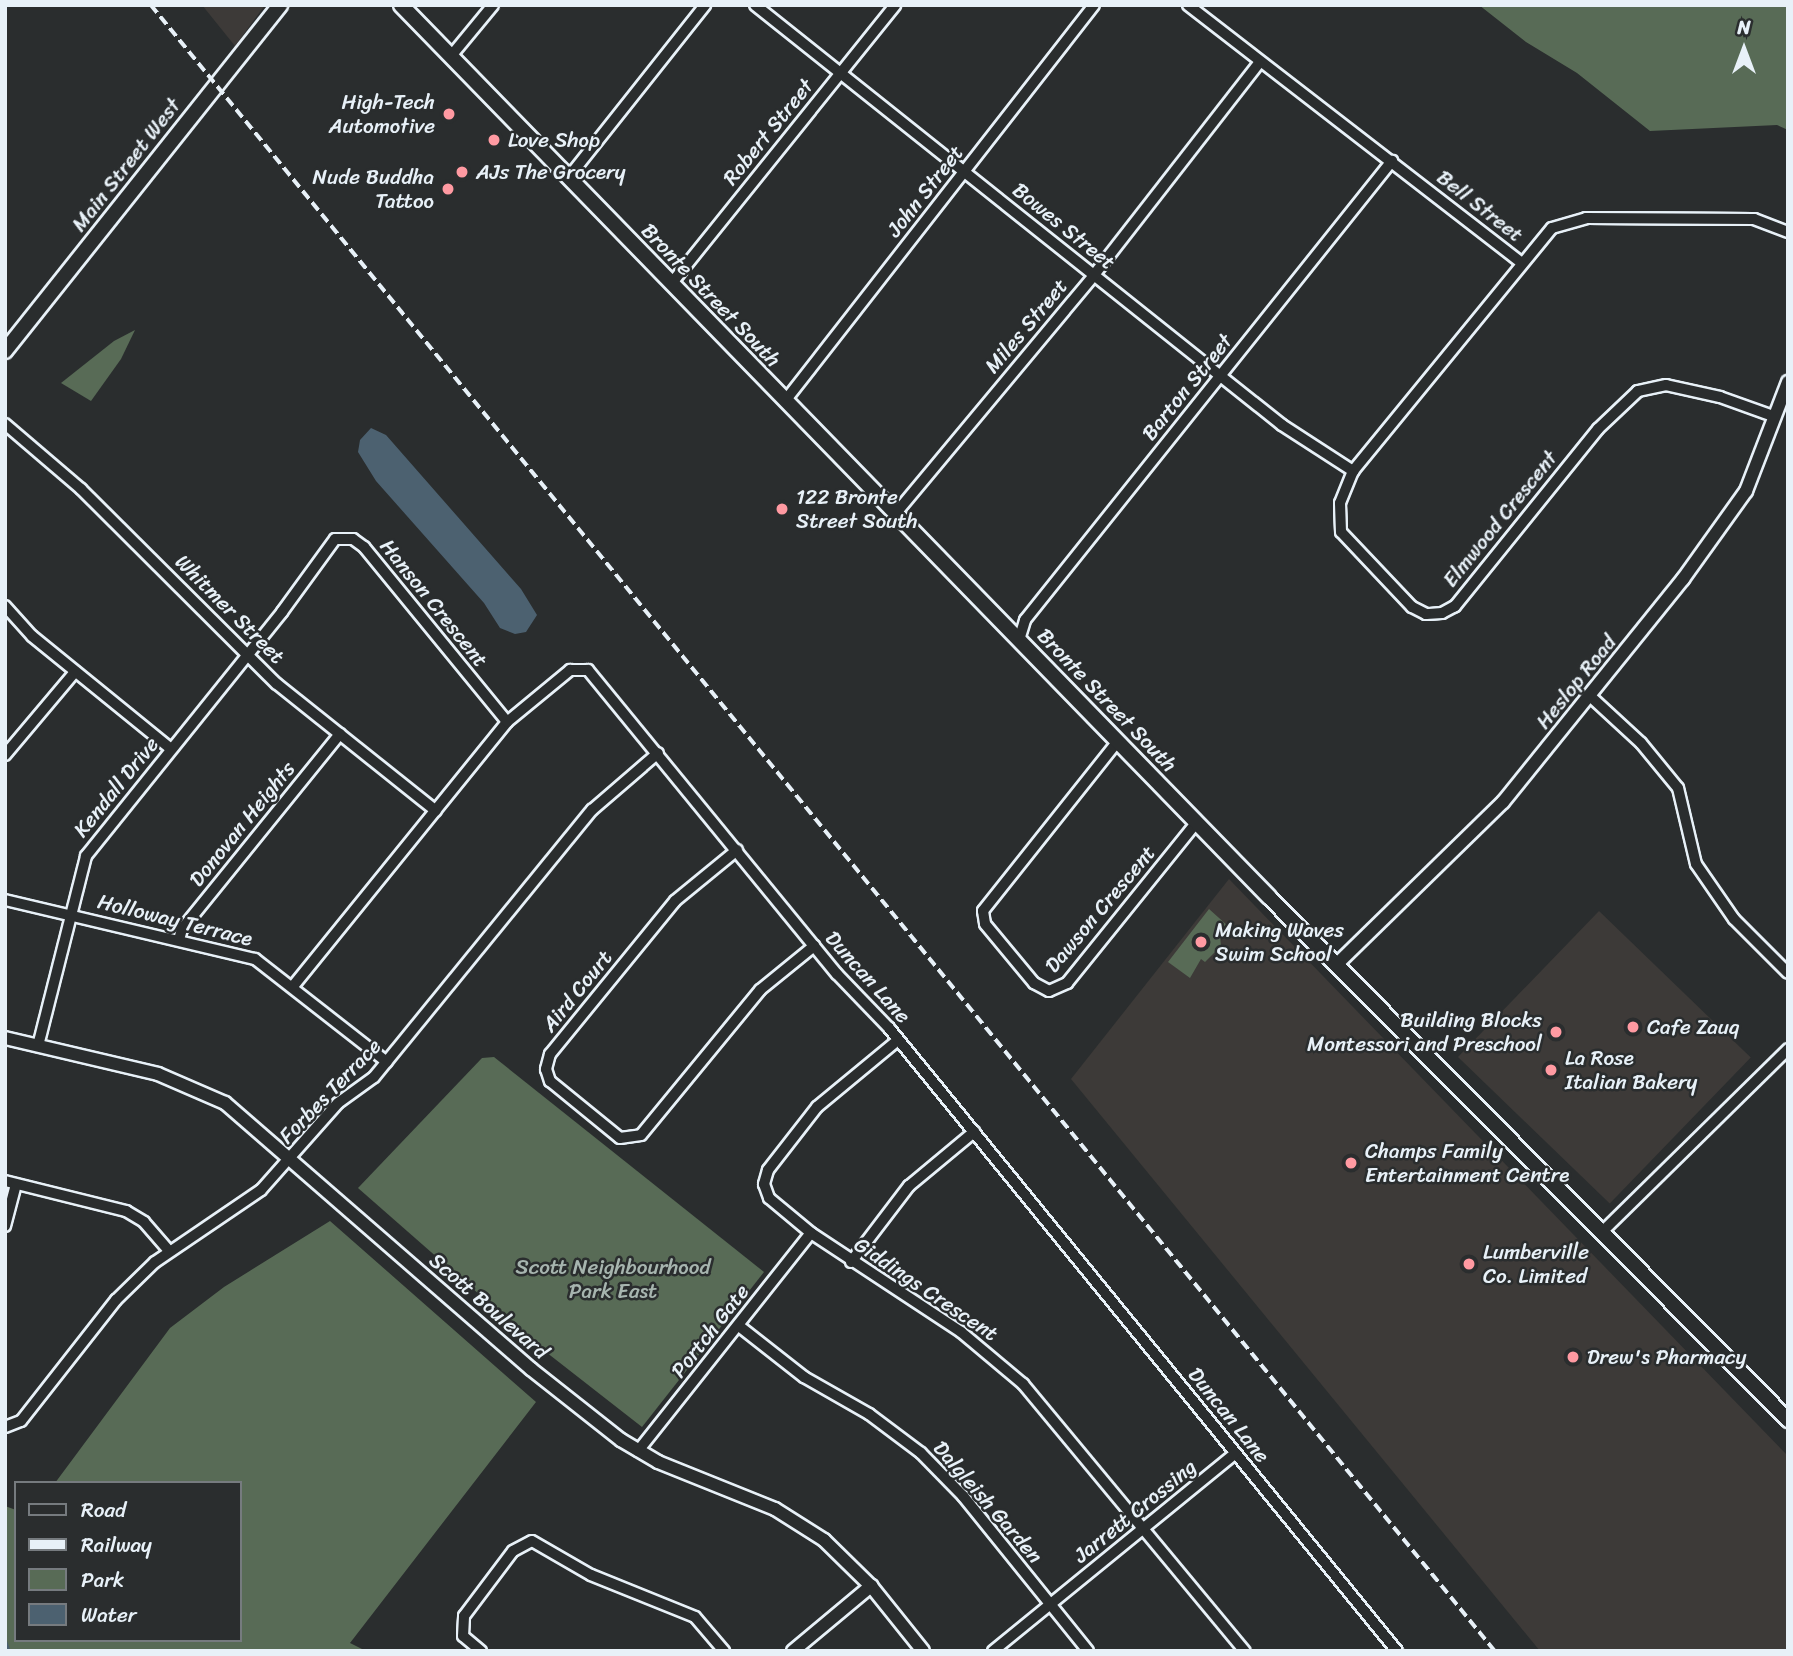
<!DOCTYPE html>
<html>
<head>
<meta charset="utf-8">
<style>
	body { margin:0 }
	#map { position:relative; width:1793px; height:1656px; overflow:hidden; background:#2a2d2e; font-family:Sriracha,sans-serif }
	div>[style] { position:absolute }
	.built>* { inset:0; background:#3d3a38; transform-origin:0 0 }
	.green>* { inset:0; background:#586b56 }
	.water>* { inset:0; background:#4c6170 }
	.stream>* { height:3.5px; margin:-1.75px; padding:0 1.75px; transform-origin:1.75px; border-radius:1.75px; background:#4c6170 }
	.roads { filter:drop-shadow(2px 0 #e8f1f8) drop-shadow(-2px 0 #e8f1f8) drop-shadow(0 2px #e8f1f8) drop-shadow(0 -2px #e8f1f8) }
	.minor>* { height:10px; margin:-5px; padding:0 5px; transform-origin:5px; border-radius:5px; background:#2a2d2e }
	.tertiary>* { height:12px; margin:-6px; padding:0 6px; transform-origin:6px; border-radius:6px; background:#2a2d2e }
	.secondary>* { height:14px; margin:-7px; padding:0 7px; transform-origin:7px; border-radius:7px; background:#2a2d2e }
	.rail>* { height:3.5px; margin-top:-1.75px; transform-origin:0; background:repeating-linear-gradient(90deg,#e8f1f8 0 10px,transparent 0 15px) }
	.dots>* { width:19px; height:19px; translate:-50% -50%; box-sizing:border-box; border:4px solid #2a2d2e; border-radius:50% }
	span { translate:-50% -50%; white-space:nowrap; text-align:center; line-height:1.15; -webkit-text-stroke:5px #2a2d2e; paint-order:stroke }
	.poi-label { font-size:21px; color:#e8f1f8 }
	.right { translate:-100% -50%; text-align:right }
	.left { translate:0 -50%; text-align:left }
	.street-label { font-size:21px; color:#e8f1f8 }
	.park-label { font-size:21px; color:#a7b5af }
	.frame { position:absolute; inset:0; border:7px solid #e8f1f8; pointer-events:none }
	.legend { position:absolute; left:14px; top:1481px; width:228px; height:161px; box-sizing:border-box; background:#2a2d2e; border:2px solid #767b7f; margin:0; padding:9px 12px; list-style:none; font-size:21px; color:#e8f1f8 }
	.legend li { display:flex; align-items:center; gap:14px; height:35px }
	.legend b { width:35px; border:2px solid #767b7f }
	.north { position:absolute; left:1709px; top:14px; width:70px; height:70px; -webkit-text-stroke:5px #2a2d2e; paint-order:stroke; rotate:0deg; font-size:19px; font-weight:700; line-height:28px; text-align:center; color:#e8f1f8 }
	.north::after { content:''; display:block; margin:auto; width:24px; height:32px; background:#e8f1f8; clip-path:polygon(50% 0,100% 100%,50% 72%,0 100%) }
</style>
</head>
<body>
<div id="map">
	<div class="built">
		<i style="clip-path:polygon(202px 5px,265px 5px,235px 46px)"></i>
		<i style="clip-path:polygon(1229px 879px,1788px 1456px,1788px 1651px,1540px 1651px,1071px 1079px)"></i>
		<i style="left:1599px;top:911px;width:211px;height:203px;rotate:44deg"></i>
	</div>
	<div class="green">
		<i style="clip-path:polygon(1479px 5px,1788px 5px,1788px 130px,1777px 125px,1650px 131px,1577px 73px,1526px 42px)"></i>
		<i style="clip-path:polygon(135px 330px,121px 359px,91px 401px,61px 383px,114px 341px)"></i>
		<i style="clip-path:polygon(1209px 909px,1228px 926px,1220px 936px,1221px 946px,1205px 962px,1201px 959px,1190px 978px,1168px 962px)"></i>
		<i style="clip-path:polygon(494px 1057px,764px 1272px,642px 1427px,537px 1345px,358px 1188px,482px 1058px)"></i>
		<i style="clip-path:polygon(330px 1221px,536px 1402px,350px 1643px,366px 1651px,5px 1651px,5px 1506px,16px 1510px,16px 1640px,240px 1640px,240px 1483px,55px 1483px,170px 1328px,224px 1287px)"></i>
	</div>
	<div class="water">
		<i style="clip-path:polygon(371px 428px,386px 435px,521px 589px,537px 615px,526px 632px,515px 634px,500px 628px,484px 603px,376px 481px,358px 452px,360px 440px)"></i>
	</div>
	<div class="stream">
		<i style="left:5px;top:1640px;width:12px;rotate:70deg"></i>
	</div>
	<div class="roads">
		<div class="minor">
			<i style="left:755px;top:5px;width:674px;rotate:38.55deg"></i>
			<i style="left:1282px;top:425px;width:85px;rotate:32.9deg"></i>
			<i style="left:1188px;top:5px;width:421px;rotate:37.7deg"></i>
			<i style="left:451px;top:56px;width:66px;rotate:-50.5deg"></i>
			<i style="left:568px;top:178px;width:221px;rotate:-51.6deg"></i>
			<i style="left:671px;top:284px;width:358px;rotate:-51.2deg"></i>
			<i style="left:785px;top:401px;width:502px;rotate:-52.03deg"></i>
			<i style="left:1773px;top:416px;width:56px;rotate:-160.3deg"></i>
			<i style="left:1720px;top:397px;width:55px;rotate:-167.5deg"></i>
			<i style="left:1666px;top:385px;width:29px;rotate:168deg"></i>
			<i style="left:1638px;top:391px;width:55px;rotate:136.5deg"></i>
			<i style="left:1598px;top:429px;width:228px;rotate:128.9deg"></i>
			<i style="left:1455px;top:606px;width:15px;rotate:152deg"></i>
			<i style="left:1442px;top:613px;width:16px;rotate:176deg"></i>
			<i style="left:1426px;top:614px;width:16px;rotate:-153deg"></i>
			<i style="left:1412px;top:607px;width:103px;rotate:-133.4deg"></i>
			<i style="left:1341px;top:532px;width:29px;rotate:-92deg"></i>
			<i style="left:1340px;top:503px;width:35px;rotate:-68deg"></i>
			<i style="left:1353px;top:471px;width:314px;rotate:-50.7deg"></i>
			<i style="left:1552px;top:228px;width:35px;rotate:-16deg"></i>
			<i style="left:1586px;top:218px;width:168px;rotate:0.3deg"></i>
			<i style="left:1754px;top:219px;width:36px;rotate:21deg"></i>
			<i style="left:5px;top:424px;width:100px;rotate:40.5deg"></i>
			<i style="left:81px;top:489px;width:276px;rotate:44.9deg"></i>
			<i style="left:277px;top:684px;width:203px;rotate:38.6deg"></i>
			<i style="left:896px;top:513px;width:310px;rotate:-50.2deg"></i>
			<i style="left:1094px;top:275px;width:270px;rotate:-52.1deg"></i>
			<i style="left:5px;top:606px;width:40px;rotate:48deg"></i>
			<i style="left:32px;top:636px;width:179px;rotate:39.1deg"></i>
			<i style="left:1019px;top:640px;width:21px;rotate:-73deg"></i>
			<i style="left:1025px;top:620px;width:588px;rotate:-51.36deg"></i>
			<i style="left:1590px;top:696px;width:69px;rotate:42.7deg"></i>
			<i style="left:1641px;top:743px;width:58px;rotate:50.6deg"></i>
			<i style="left:1678px;top:788px;width:78px;rotate:76.7deg"></i>
			<i style="left:1696px;top:864px;width:67px;rotate:55.4deg"></i>
			<i style="left:1734px;top:919px;width:76px;rotate:45deg"></i>
			<i style="left:1118px;top:741px;width:217px;rotate:128.5deg"></i>
			<i style="left:983px;top:911px;width:13px;rotate:81deg"></i>
			<i style="left:985px;top:924px;width:77px;rotate:50.3deg"></i>
			<i style="left:1034px;top:983px;width:17px;rotate:28deg"></i>
			<i style="left:1049px;top:991px;width:20px;rotate:-24deg"></i>
			<i style="left:1067px;top:983px;width:207px;rotate:-51.1deg"></i>
			<i style="left:5px;top:755px;width:109px;rotate:-49.9deg"></i>
			<i style="left:737px;top:850px;width:80px;rotate:140.6deg"></i>
			<i style="left:675px;top:901px;width:198px;rotate:129.2deg"></i>
			<i style="left:550px;top:1054px;width:16px;rotate:105deg"></i>
			<i style="left:546px;top:1069px;width:13px;rotate:72deg"></i>
			<i style="left:550px;top:1081px;width:90px;rotate:39.2deg"></i>
			<i style="left:620px;top:1138px;width:21px;rotate:-8deg"></i>
			<i style="left:641px;top:1135px;width:188px;rotate:-50.6deg"></i>
			<i style="left:760px;top:990px;width:70px;rotate:-39.2deg"></i>
			<i style="left:5px;top:900px;width:257px;rotate:13.3deg"></i>
			<i style="left:255px;top:959px;width:167px;rotate:38deg"></i>
			<i style="left:179px;top:940px;width:11px;rotate:-75deg"></i>
			<i style="left:182px;top:929px;width:251px;rotate:-51deg"></i>
			<i style="left:294px;top:985px;width:338px;rotate:-51deg"></i>
			<i style="left:507px;top:722px;width:82px;rotate:-39.5deg"></i>
			<i style="left:570px;top:670px;width:18px"></i>
			<i style="left:588px;top:670px;width:393px;rotate:50.7deg"></i>
			<i style="left:837px;top:974px;width:75px;rotate:46.1deg"></i>
			<i style="left:889px;top:1028px;width:804px;rotate:50.81deg"></i>
			<i style="left:898px;top:1040px;width:105px;rotate:140.4deg"></i>
			<i style="left:817px;top:1107px;width:80px;rotate:127.9deg"></i>
			<i style="left:768px;top:1170px;width:15px;rotate:106deg"></i>
			<i style="left:764px;top:1184px;width:15px;rotate:70deg"></i>
			<i style="left:769px;top:1198px;width:55px;rotate:39.8deg"></i>
			<i style="left:811px;top:1233px;width:180px;rotate:33.4deg"></i>
			<i style="left:961px;top:1332px;width:81px;rotate:40deg"></i>
			<i style="left:1023px;top:1384px;width:347px;rotate:50.3deg"></i>
			<i style="left:38px;top:1046px;width:196px;rotate:-75.8deg"></i>
			<i style="left:86px;top:856px;width:313px;rotate:-51.2deg"></i>
			<i style="left:282px;top:612px;width:90px;rotate:-54deg"></i>
			<i style="left:335px;top:539px;width:18px"></i>
			<i style="left:353px;top:539px;width:14px;rotate:36deg"></i>
			<i style="left:364px;top:547px;width:226px;rotate:50.7deg"></i>
			<i style="left:5px;top:1181px;width:125px;rotate:13.9deg"></i>
			<i style="left:126px;top:1211px;width:21px;rotate:31deg"></i>
			<i style="left:144px;top:1222px;width:38px;rotate:49deg"></i>
			<i style="left:5px;top:1226px;width:43px;rotate:-75.3deg"></i>
			<i style="left:1602px;top:1232px;width:261px;rotate:-44.5deg"></i>
			<i style="left:851px;top:1262px;width:96px;rotate:-52.7deg"></i>
			<i style="left:909px;top:1186px;width:85px;rotate:-39.7deg"></i>
			<i style="left:739px;top:1326px;width:83px;rotate:38.1deg"></i>
			<i style="left:804px;top:1377px;width:75px;rotate:29.6deg"></i>
			<i style="left:869px;top:1414px;width:65px;rotate:36.9deg"></i>
			<i style="left:921px;top:1453px;width:60px;rotate:45.7deg"></i>
			<i style="left:963px;top:1496px;width:199px;rotate:51.1deg"></i>
			<i style="left:5px;top:1427px;width:17px;rotate:-21deg"></i>
			<i style="left:21px;top:1421px;width:154px;rotate:-51.9deg"></i>
			<i style="left:116px;top:1300px;width:54px;rotate:-44.3deg"></i>
			<i style="left:155px;top:1262px;width:128px;rotate:-34.2deg"></i>
			<i style="left:261px;top:1190px;width:116px;rotate:-48.5deg"></i>
			<i style="left:338px;top:1103px;width:44px;rotate:-35.8deg"></i>
			<i style="left:374px;top:1077px;width:345px;rotate:-50.8deg"></i>
			<i style="left:592px;top:810px;width:87px;rotate:-40.8deg"></i>
			<i style="left:638px;top:1451px;width:278px;rotate:-51.6deg"></i>
			<i style="left:481px;top:1651px;width:23px;rotate:-140deg"></i>
			<i style="left:463px;top:1636px;width:20px;rotate:-87deg"></i>
			<i style="left:464px;top:1616px;width:81px;rotate:-53deg"></i>
			<i style="left:513px;top:1551px;width:21px;rotate:-28deg"></i>
			<i style="left:532px;top:1541px;width:68px;rotate:30deg"></i>
			<i style="left:591px;top:1575px;width:112px;rotate:22deg"></i>
			<i style="left:695px;top:1617px;width:45px;rotate:49.5deg"></i>
			<i style="left:993px;top:1651px;width:313px;rotate:-39.2deg"></i>
		</div>
		<div class="tertiary">
			<i style="left:1336px;top:965px;width:233px;rotate:-44.3deg"></i>
			<i style="left:1503px;top:802px;width:287px;rotate:-51.1deg"></i>
			<i style="left:1683px;top:579px;width:108px;rotate:-54.4deg"></i>
			<i style="left:1746px;top:491px;width:117px;rotate:-68.9deg"></i>
			<i style="left:5px;top:1038px;width:157px;rotate:13.2deg"></i>
			<i style="left:158px;top:1074px;width:73px;rotate:23.4deg"></i>
			<i style="left:225px;top:1103px;width:405px;rotate:41deg"></i>
			<i style="left:531px;top:1369px;width:115px;rotate:38.3deg"></i>
			<i style="left:621px;top:1440px;width:43px;rotate:30.7deg"></i>
			<i style="left:658px;top:1462px;width:126px;rotate:21.9deg"></i>
			<i style="left:775px;top:1509px;width:58px;rotate:32.3deg"></i>
			<i style="left:824px;top:1540px;width:66px;rotate:44.4deg"></i>
			<i style="left:871px;top:1586px;width:83px;rotate:51.3deg"></i>
			<i style="left:793px;top:1651px;width:102px;rotate:-39.8deg"></i>
		</div>
		<div class="secondary">
			<i style="left:401px;top:5px;width:1245px;rotate:45.78deg"></i>
			<i style="left:1269px;top:897px;width:737px;rotate:45.22deg"></i>
			<i style="left:5px;top:351px;width:442px;rotate:-51.5deg"></i>
		</div>
	</div>
	<div class="rail">
		<i style="left:151px;top:5px;width:2125px;rotate:50.77deg"></i>
	</div>
	<div class="dots">
		<i style="left:449px;top:114px;background:#ff9aa2"></i>
		<i style="left:494px;top:140px;background:#ff9aa2"></i>
		<i style="left:462px;top:172px;background:#ff9aa2"></i>
		<i style="left:448px;top:189px;background:#ff9aa2"></i>
		<i style="left:782px;top:509px;background:#ff9aa2"></i>
		<i style="left:1201px;top:942px;background:#ff9aa2"></i>
		<i style="left:1633px;top:1027px;background:#ff9aa2"></i>
		<i style="left:1556px;top:1032px;background:#ff9aa2"></i>
		<i style="left:1551px;top:1070px;background:#ff9aa2"></i>
		<i style="left:1351px;top:1163px;background:#ff9aa2"></i>
		<i style="left:1469px;top:1264px;background:#ff9aa2"></i>
		<i style="left:1573px;top:1357px;background:#ff9aa2"></i>
	</div>
	<div class="poi-label">
		<span class="right" style="left:435px;top:114px">High-Tech<br>Automotive</span>
		<span class="left" style="left:508px;top:140px">Love Shop</span>
		<span class="left" style="left:476px;top:172px">AJs The Grocery</span>
		<span class="right" style="left:434px;top:189px">Nude Buddha<br>Tattoo</span>
		<span class="left" style="left:796px;top:509px">122 Bronte<br>Street South</span>
		<span class="left" style="left:1215px;top:942px">Making Waves<br>Swim School</span>
		<span class="right" style="left:1542px;top:1032px">Building Blocks<br>Montessori and Preschool</span>
		<span class="left" style="left:1647px;top:1027px">Cafe Zauq</span>
		<span class="left" style="left:1565px;top:1070px">La Rose<br>Italian Bakery</span>
		<span class="left" style="left:1365px;top:1163px">Champs Family<br>Entertainment Centre</span>
		<span class="left" style="left:1483px;top:1264px">Lumberville<br>Co. Limited</span>
		<span class="left" style="left:1587px;top:1357px">Drew's Pharmacy</span>
	</div>
	<div class="street-label">
		<span style="left:768px;top:132px;rotate:-51deg">Robert Street</span>
		<span style="left:126px;top:165px;rotate:-52deg">Main Street West</span>
		<span style="left:925px;top:191px;rotate:-52deg">John Street</span>
		<span style="left:1480px;top:206px;rotate:38deg">Bell Street</span>
		<span style="left:1064px;top:226px;rotate:39deg">Bowes Street</span>
		<span style="left:711px;top:295px;rotate:46deg">Bronte Street South</span>
		<span style="left:1026px;top:326px;rotate:-50deg">Miles Street</span>
		<span style="left:1187px;top:387px;rotate:-51deg">Barton Street</span>
		<span style="left:1500px;top:519px;rotate:-51deg">Elmwood Crescent</span>
		<span style="left:434px;top:603px;rotate:51deg">Hanson Crescent</span>
		<span style="left:230px;top:609px;rotate:45deg">Whitmer Street</span>
		<span style="left:1576px;top:682px;rotate:-51deg">Heslop Road</span>
		<span style="left:1107px;top:700px;rotate:46deg">Bronte Street South</span>
		<span style="left:116px;top:787px;rotate:-51deg">Kendall Drive</span>
		<span style="left:242px;top:824px;rotate:-51deg">Donovan Heights</span>
		<span style="left:1100px;top:909px;rotate:-50deg">Dawson Crescent</span>
		<span style="left:175px;top:920px;rotate:14deg">Holloway Terrace</span>
		<span style="left:868px;top:977px;rotate:48deg">Duncan Lane</span>
		<span style="left:577px;top:991px;rotate:-51deg">Aird Court</span>
		<span style="left:330px;top:1091px;rotate:-46deg">Forbes Terrace</span>
		<span style="left:926px;top:1289px;rotate:34deg">Giddings Crescent</span>
		<span style="left:489px;top:1306px;rotate:41deg">Scott Boulevard</span>
		<span style="left:710px;top:1331px;rotate:-52deg">Portch Gate</span>
		<span style="left:1229px;top:1415px;rotate:51deg">Duncan Lane</span>
		<span style="left:988px;top:1502px;rotate:49deg">Dalgleish Garden</span>
		<span style="left:1135px;top:1511px;rotate:-39deg">Jarrett Crossing</span>
	</div>
	<div class="park-label">
		<span style="left:613px;top:1279px">Scott Neighbourhood<br>Park East</span>
	</div>
	<div class="frame"></div>
	<ul class="legend">
	<li><b style="height:9px;background:#2a2d2e"></b>Road</li>
	<li><b style="height:9px;background:#e8f1f8"></b>Railway</li>
	<li><b style="height:19px;background:#586b56"></b>Park</li>
	<li><b style="height:19px;background:#4c6170"></b>Water</li>
	</ul>
	<div class="north">N</div>
</div>
</body>
</html>
